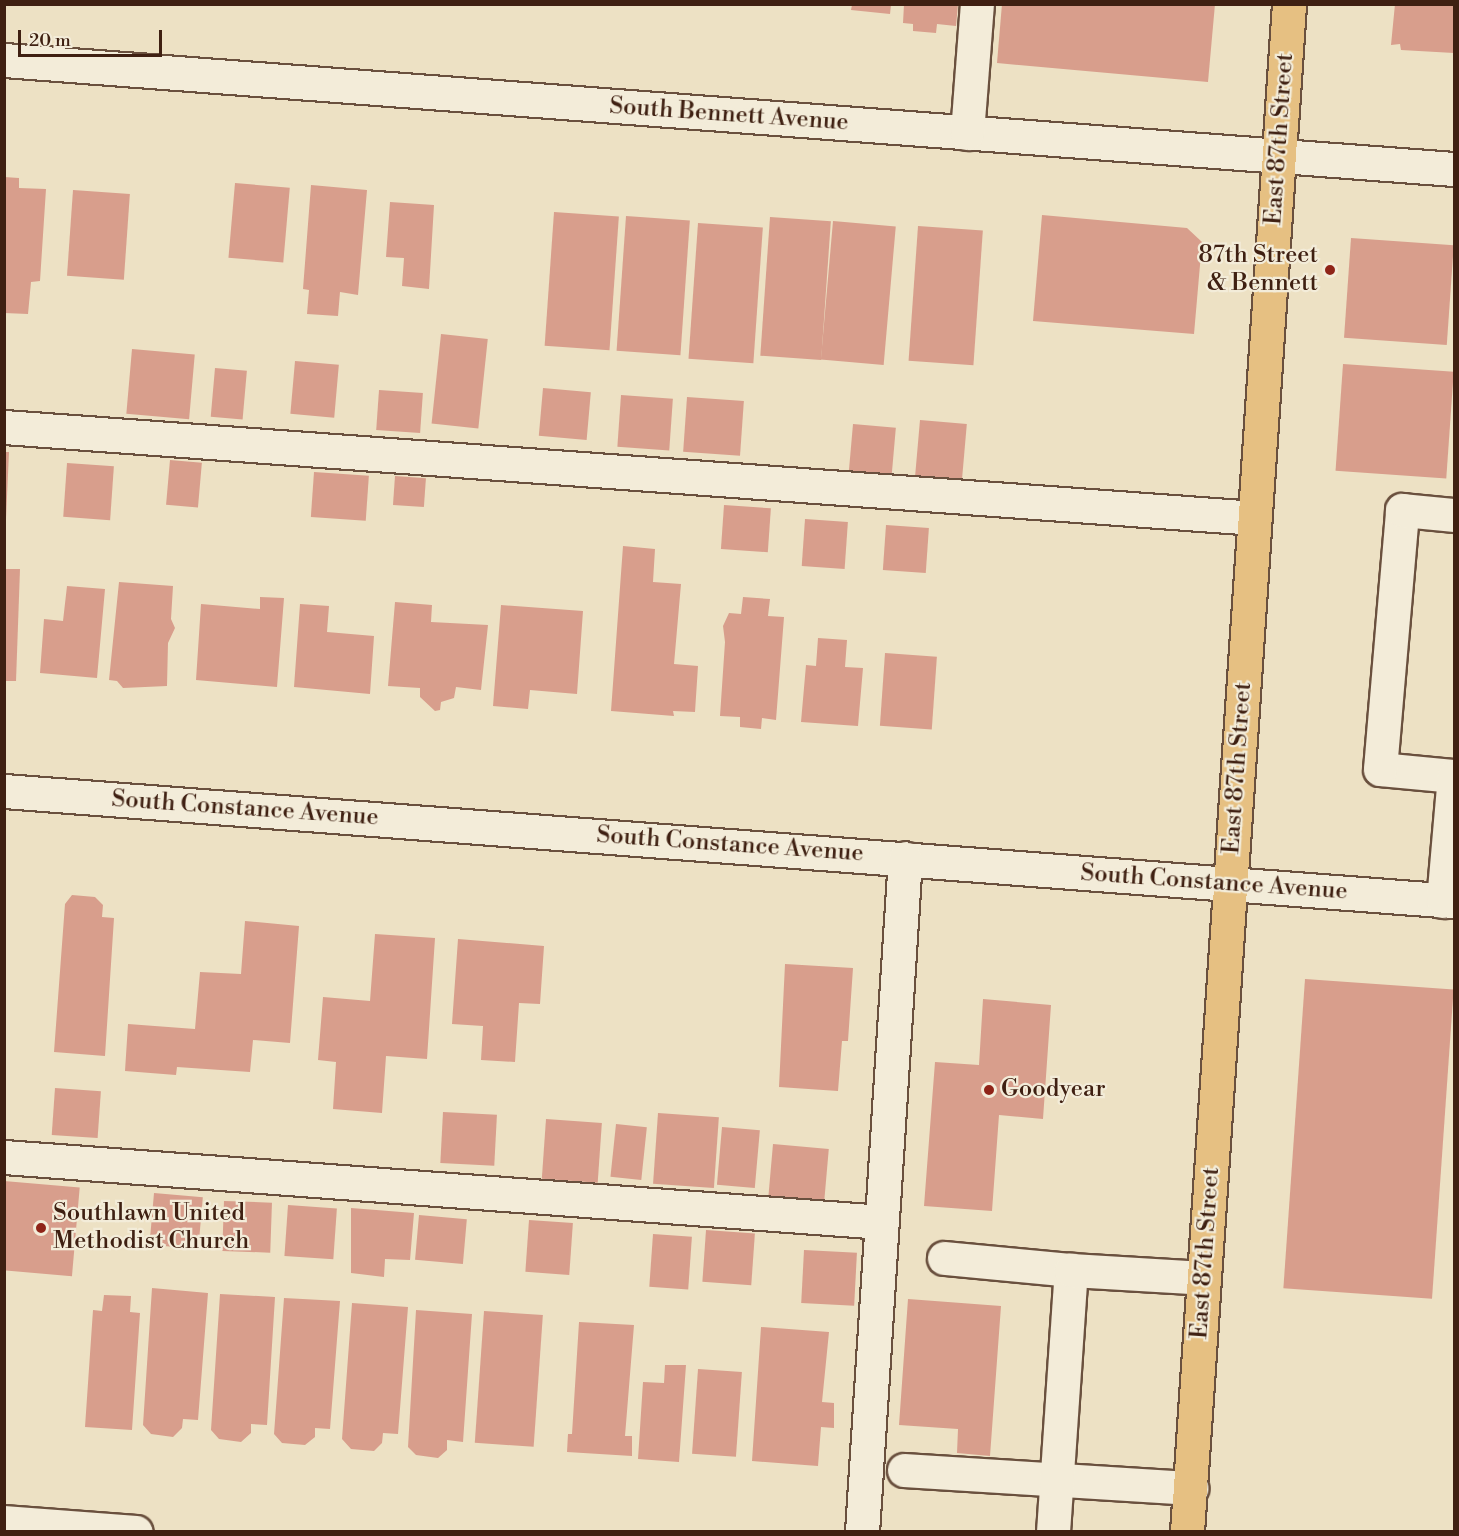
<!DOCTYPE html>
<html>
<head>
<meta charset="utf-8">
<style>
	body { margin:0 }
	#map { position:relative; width:1459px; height:1536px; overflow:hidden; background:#ede1c4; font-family:"Libre Bodoni",serif }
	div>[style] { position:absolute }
	.building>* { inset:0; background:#d89e8c; transform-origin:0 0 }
	.roads { filter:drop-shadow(2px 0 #6a503e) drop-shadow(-2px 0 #6a503e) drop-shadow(0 2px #6a503e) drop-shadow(0 -2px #6a503e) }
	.minor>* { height:33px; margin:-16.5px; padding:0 16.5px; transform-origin:16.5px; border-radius:16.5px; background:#f3ecd9 }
	.major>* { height:33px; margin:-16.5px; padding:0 16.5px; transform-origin:16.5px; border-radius:16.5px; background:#e6c082 }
	.dots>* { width:16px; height:16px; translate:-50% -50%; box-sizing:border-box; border:3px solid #f3ecd9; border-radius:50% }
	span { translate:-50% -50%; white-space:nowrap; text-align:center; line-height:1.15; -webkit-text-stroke:4.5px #f3ecd9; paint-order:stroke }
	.street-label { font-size:24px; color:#3f2012 }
	.poi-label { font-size:24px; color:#3f2012 }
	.right { translate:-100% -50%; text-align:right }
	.left { translate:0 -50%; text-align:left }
	.frame { position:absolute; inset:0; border:6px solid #3f2012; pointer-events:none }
	.scale { position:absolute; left:18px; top:30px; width:144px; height:27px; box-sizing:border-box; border:3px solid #3f2012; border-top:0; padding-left:8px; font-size:18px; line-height:21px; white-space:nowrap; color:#3f2012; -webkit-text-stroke:4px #f3ecd9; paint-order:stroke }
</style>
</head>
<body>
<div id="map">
	<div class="building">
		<i style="clip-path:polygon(904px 4px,958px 4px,956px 26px,937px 24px,936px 33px,913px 31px,913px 24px,903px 23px)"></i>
		<i style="clip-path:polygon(1002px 4px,1215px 4px,1208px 82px,997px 63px)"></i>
		<i style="clip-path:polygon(1395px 4px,1454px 4px,1454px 53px,1401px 50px,1400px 44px,1391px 45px)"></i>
		<i style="clip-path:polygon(852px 5px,891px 5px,890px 14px,851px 10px)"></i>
		<i style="clip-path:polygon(4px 177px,19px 178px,19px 188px,46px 189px,40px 281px,31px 282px,28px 314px,4px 313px)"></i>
		<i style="left:235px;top:183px;width:55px;height:75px;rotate:5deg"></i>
		<i style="clip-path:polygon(311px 185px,367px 190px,358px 295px,340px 292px,338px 316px,307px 314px,309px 290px,303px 289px)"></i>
		<i style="left:73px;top:190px;width:57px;height:86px;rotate:4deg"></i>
		<i style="clip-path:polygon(390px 202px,434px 205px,429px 289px,402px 286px,404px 258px,386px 257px)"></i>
		<i style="left:554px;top:212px;width:65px;height:134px;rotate:4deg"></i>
		<i style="clip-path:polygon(1042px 215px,1187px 228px,1202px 242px,1194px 334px,1033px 321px)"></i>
		<i style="left:626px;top:216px;width:64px;height:135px;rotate:4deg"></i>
		<i style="left:770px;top:217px;width:61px;height:139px;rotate:4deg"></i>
		<i style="left:833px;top:221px;width:63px;height:139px;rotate:5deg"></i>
		<i style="left:698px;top:223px;width:65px;height:136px;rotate:4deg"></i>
		<i style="left:918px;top:226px;width:65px;height:135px;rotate:4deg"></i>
		<i style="left:1351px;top:238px;width:103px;height:100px;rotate:4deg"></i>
		<i style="left:441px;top:334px;width:47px;height:90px;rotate:6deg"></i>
		<i style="left:132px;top:349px;width:63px;height:65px;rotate:5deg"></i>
		<i style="left:295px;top:361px;width:44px;height:53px;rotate:5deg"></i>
		<i style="left:1343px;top:364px;width:111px;height:107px;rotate:4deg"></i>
		<i style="left:215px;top:368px;width:32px;height:49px;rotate:5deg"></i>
		<i style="left:543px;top:388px;width:48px;height:48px;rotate:5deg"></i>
		<i style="left:379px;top:390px;width:44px;height:40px;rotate:4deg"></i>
		<i style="left:621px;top:395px;width:52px;height:52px;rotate:4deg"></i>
		<i style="left:687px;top:397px;width:57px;height:55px;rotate:4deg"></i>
		<i style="left:920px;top:420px;width:47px;height:57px;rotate:5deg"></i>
		<i style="left:853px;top:424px;width:43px;height:48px;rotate:5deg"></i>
		<i style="clip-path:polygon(4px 452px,9px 452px,6px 519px,4px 519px)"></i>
		<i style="left:170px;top:460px;width:32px;height:45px;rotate:5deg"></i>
		<i style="left:67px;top:463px;width:47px;height:54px;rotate:4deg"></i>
		<i style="left:314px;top:472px;width:55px;height:45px;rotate:4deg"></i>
		<i style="left:395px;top:476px;width:31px;height:29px;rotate:4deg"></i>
		<i style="left:724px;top:505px;width:47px;height:44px;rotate:4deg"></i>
		<i style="left:805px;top:519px;width:43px;height:47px;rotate:4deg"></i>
		<i style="left:886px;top:525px;width:43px;height:45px;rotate:4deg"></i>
		<i style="clip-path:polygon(623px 546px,655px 549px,653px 582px,681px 584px,674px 664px,698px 666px,695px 712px,673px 711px,674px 716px,611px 711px)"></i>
		<i style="clip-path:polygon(4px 569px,20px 569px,16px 681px,4px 681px)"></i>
		<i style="clip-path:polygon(119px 582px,173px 586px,171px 619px,175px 628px,168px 643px,167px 686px,123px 688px,117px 681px,109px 680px)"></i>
		<i style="clip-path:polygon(67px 586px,105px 589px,97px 678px,40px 673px,44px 619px,63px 621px)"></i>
		<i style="clip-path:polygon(260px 597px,284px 598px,277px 687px,196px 680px,201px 604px,260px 609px)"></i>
		<i style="clip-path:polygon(743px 597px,770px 599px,768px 616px,784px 617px,776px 720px,762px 718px,761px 729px,740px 727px,740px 717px,720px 716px,725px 642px,723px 626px,729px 613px,741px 614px)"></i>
		<i style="clip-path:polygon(395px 602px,432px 605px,431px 622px,488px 625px,481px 690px,456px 687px,454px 698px,441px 702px,440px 710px,435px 711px,420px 697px,420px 688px,388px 686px)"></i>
		<i style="clip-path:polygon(300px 604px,329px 606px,327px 632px,374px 636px,370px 694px,294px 687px)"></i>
		<i style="clip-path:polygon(501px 605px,583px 611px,577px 694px,530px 690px,528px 709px,493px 706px)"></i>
		<i style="clip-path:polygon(818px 638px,847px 640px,845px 667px,863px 668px,858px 726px,801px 722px,806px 665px,816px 666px)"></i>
		<i style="left:885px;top:653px;width:52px;height:73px;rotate:4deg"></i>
		<i style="clip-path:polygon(72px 895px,95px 897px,103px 905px,102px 917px,114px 918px,105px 1056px,54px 1052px,65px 904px)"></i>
		<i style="clip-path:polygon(245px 921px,299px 926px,290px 1043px,253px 1040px,250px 1072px,177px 1067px,176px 1075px,125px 1071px,128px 1024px,195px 1029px,200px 972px,241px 974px)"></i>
		<i style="clip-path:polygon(375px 934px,435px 938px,427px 1059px,386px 1056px,382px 1113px,333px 1109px,336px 1062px,318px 1060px,323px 997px,370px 1001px)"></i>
		<i style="clip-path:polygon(458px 939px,544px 946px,540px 1004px,519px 1003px,515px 1062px,481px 1060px,483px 1026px,452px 1024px)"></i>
		<i style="clip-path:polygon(785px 964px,853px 968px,848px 1041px,842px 1041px,838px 1091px,779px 1087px)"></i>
		<i style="left:1305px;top:979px;width:149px;height:310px;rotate:4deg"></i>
		<i style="clip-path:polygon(983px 999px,1051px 1005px,1043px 1119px,999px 1115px,992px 1211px,924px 1206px,935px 1062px,979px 1065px)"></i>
		<i style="left:55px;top:1088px;width:46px;height:47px;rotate:4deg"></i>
		<i style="left:443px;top:1112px;width:54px;height:51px;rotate:3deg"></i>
		<i style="left:658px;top:1113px;width:61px;height:71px;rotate:4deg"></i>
		<i style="left:546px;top:1119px;width:56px;height:60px;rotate:4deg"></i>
		<i style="left:616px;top:1124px;width:31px;height:53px;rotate:6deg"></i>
		<i style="left:722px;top:1127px;width:38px;height:58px;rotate:5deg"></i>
		<i style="left:773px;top:1144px;width:56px;height:52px;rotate:5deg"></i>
		<i style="left:4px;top:1181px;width:76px;height:89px;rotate:5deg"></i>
		<i style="left:154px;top:1193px;width:49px;height:52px;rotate:5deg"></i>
		<i style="left:224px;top:1201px;width:48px;height:50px;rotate:2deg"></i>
		<i style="left:288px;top:1205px;width:49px;height:51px;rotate:4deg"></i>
		<i style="clip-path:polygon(351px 1208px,414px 1213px,410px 1260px,385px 1259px,384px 1277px,351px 1273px)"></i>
		<i style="left:419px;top:1215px;width:48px;height:45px;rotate:5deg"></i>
		<i style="left:529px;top:1220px;width:44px;height:52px;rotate:4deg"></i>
		<i style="left:706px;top:1230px;width:49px;height:52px;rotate:4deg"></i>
		<i style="left:653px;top:1234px;width:39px;height:53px;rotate:4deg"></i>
		<i style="left:804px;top:1250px;width:53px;height:53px;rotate:3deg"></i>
		<i style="clip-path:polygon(152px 1288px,208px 1293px,198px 1420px,183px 1419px,182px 1428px,173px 1437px,151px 1434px,143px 1425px)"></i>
		<i style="clip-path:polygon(220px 1294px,275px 1297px,267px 1425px,251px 1424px,251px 1433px,241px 1442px,219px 1439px,211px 1430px)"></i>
		<i style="clip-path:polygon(104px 1295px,131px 1296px,130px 1312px,140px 1313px,132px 1430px,85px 1427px,93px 1310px,102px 1311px)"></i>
		<i style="clip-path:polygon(284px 1298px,340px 1301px,330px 1429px,315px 1428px,315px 1437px,305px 1445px,282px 1443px,274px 1434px)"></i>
		<i style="clip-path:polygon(908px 1299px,1001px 1306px,990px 1456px,957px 1453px,958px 1429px,899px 1425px)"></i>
		<i style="clip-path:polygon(352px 1303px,408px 1307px,398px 1434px,383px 1433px,382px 1443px,374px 1451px,351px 1449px,342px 1439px)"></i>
		<i style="clip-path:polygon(416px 1310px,472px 1314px,463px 1442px,447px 1440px,447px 1450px,438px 1458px,416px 1455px,408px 1447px)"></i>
		<i style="left:484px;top:1311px;width:59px;height:132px;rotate:4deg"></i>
		<i style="clip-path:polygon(579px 1322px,634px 1325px,625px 1436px,632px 1436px,632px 1456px,567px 1452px,568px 1434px,572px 1434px)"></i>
		<i style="clip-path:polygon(761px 1327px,829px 1332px,822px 1402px,834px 1403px,834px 1428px,821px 1427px,818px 1466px,752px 1461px)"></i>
		<i style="clip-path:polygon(665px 1365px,686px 1365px,679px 1462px,638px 1459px,643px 1382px,664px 1383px)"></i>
		<i style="left:698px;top:1369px;width:44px;height:85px;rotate:4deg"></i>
	</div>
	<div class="roads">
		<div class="minor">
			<i style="left:4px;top:60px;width:1454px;rotate:4.3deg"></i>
			<i style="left:967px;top:133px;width:129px;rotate:-85.6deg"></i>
			<i style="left:4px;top:427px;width:1254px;rotate:4.16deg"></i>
			<i style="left:1454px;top:776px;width:74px;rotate:-174.6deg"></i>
			<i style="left:1380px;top:769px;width:260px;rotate:-85.1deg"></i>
			<i style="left:1402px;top:510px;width:52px;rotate:5.5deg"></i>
			<i style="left:4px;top:791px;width:1454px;rotate:4.34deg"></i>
			<i style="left:1443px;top:901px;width:125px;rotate:-85deg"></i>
			<i style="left:4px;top:1157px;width:880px;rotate:4.23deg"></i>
			<i style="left:944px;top:1258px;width:128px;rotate:5.4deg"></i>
			<i style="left:904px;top:1470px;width:288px;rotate:3.6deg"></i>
			<i style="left:4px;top:1522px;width:132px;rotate:4.3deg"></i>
			<i style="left:862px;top:1532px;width:675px;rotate:-86.35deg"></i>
			<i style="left:1053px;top:1532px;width:263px;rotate:-86.1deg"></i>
			<i style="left:1071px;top:1270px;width:133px;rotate:3.4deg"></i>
		</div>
		<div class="major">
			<i style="left:1187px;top:1532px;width:1531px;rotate:-86.18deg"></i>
		</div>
	</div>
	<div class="dots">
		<i style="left:1330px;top:270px;background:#8f2418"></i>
		<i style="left:989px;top:1090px;background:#8f2418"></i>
		<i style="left:41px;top:1228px;background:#8f2418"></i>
	</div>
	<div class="street-label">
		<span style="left:729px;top:115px;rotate:4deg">South Bennett Avenue</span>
		<span style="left:1280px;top:139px;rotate:-86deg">East 87th Street</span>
		<span style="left:1238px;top:768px;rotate:-86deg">East 87th Street</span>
		<span style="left:245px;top:809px;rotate:4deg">South Constance Avenue</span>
		<span style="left:730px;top:845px;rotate:4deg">South Constance Avenue</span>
		<span style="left:1214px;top:883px;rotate:4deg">South Constance Avenue</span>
		<span style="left:1206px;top:1253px;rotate:-86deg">East 87th Street</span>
	</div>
	<div class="poi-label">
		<span class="right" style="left:1318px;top:270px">87th Street<br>&amp; Bennett</span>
		<span class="left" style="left:1001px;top:1090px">Goodyear</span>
		<span class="left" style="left:53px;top:1228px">Southlawn United<br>Methodist Church</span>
	</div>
	<div class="frame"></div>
	<div class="scale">20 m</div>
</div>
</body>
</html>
